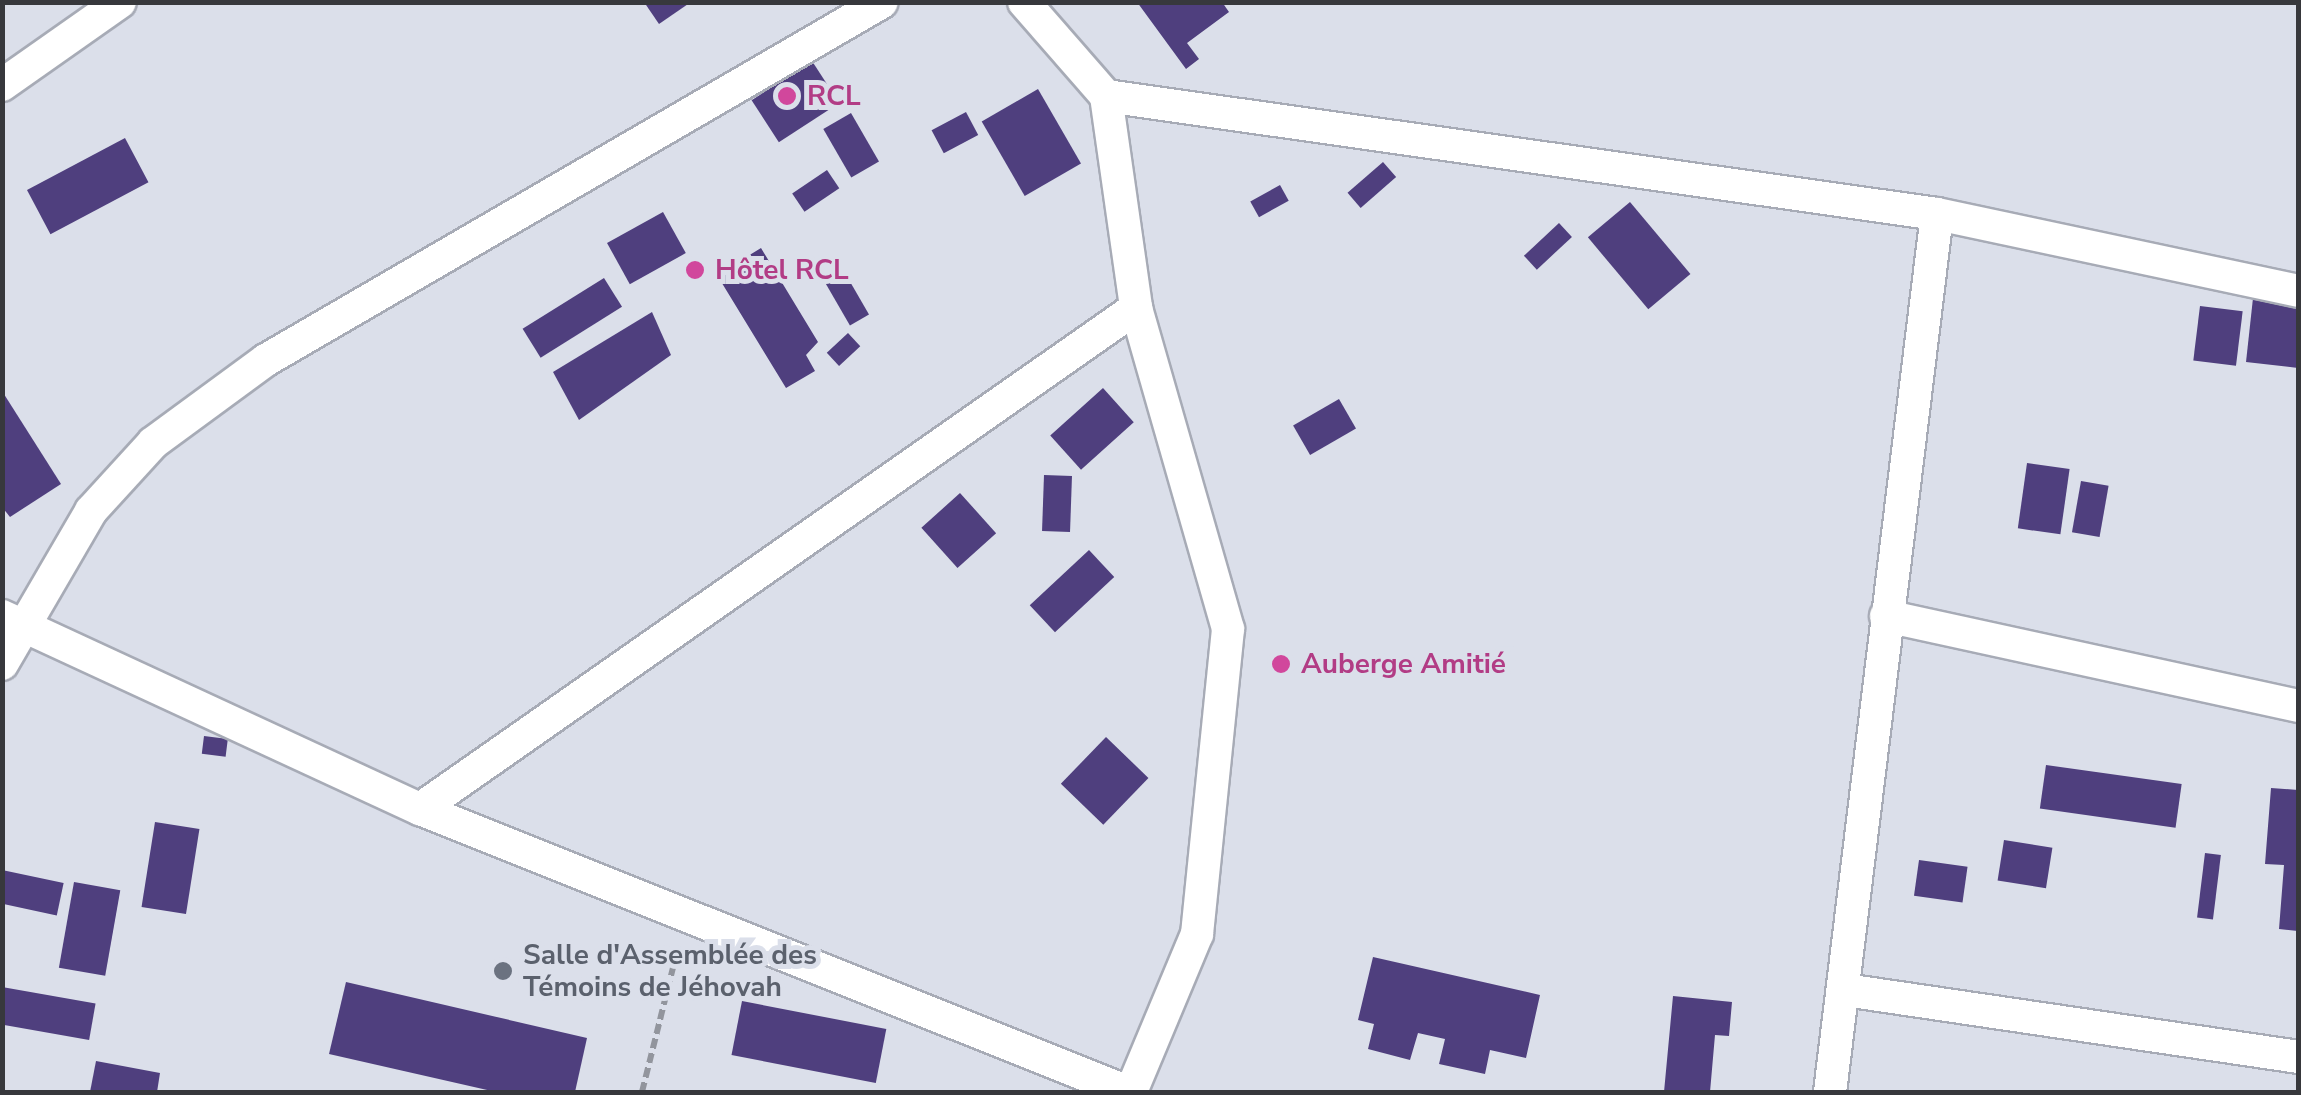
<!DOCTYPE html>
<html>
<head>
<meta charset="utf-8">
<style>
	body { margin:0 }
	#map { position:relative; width:2301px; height:1095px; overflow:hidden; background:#dbdfea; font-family:"Nunito Sans",sans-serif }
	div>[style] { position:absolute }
	.building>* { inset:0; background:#4f3f7e; transform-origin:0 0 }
	.path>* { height:6px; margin-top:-3px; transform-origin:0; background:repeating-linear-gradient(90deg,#92959d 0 10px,transparent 0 15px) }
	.roads { filter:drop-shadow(2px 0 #a7abb6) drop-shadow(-2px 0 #a7abb6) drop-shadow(0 2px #a7abb6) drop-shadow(0 -2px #a7abb6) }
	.minor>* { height:32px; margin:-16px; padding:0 16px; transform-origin:16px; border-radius:16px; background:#fff }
	.dots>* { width:28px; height:28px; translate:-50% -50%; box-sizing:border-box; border:5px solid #dbdfea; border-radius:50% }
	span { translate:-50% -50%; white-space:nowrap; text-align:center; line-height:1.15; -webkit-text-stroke:10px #dbdfea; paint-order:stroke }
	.hotel-label { font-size:28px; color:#b23c85; font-weight:700 }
	.left { translate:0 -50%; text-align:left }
	.worship-label { font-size:28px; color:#5b616d; font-weight:700 }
	.frame { position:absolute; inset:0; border:5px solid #37383c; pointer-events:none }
</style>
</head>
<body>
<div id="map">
	<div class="building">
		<i style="clip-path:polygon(644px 2px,691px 2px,659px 24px)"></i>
		<i style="clip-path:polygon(1137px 2px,1222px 2px,1229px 12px,1187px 43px,1199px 59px,1186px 69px)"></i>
		<i style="left:812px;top:61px;width:50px;height:72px;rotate:57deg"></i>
		<i style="left:1038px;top:89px;width:86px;height:65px;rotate:60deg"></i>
		<i style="left:966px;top:112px;width:26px;height:39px;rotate:62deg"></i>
		<i style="left:851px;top:113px;width:56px;height:32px;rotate:60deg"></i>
		<i style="left:125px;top:138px;width:50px;height:111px;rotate:62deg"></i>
		<i style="left:1383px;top:162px;width:20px;height:47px;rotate:49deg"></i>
		<i style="left:827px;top:170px;width:22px;height:42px;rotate:56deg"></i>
		<i style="left:1280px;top:185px;width:18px;height:34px;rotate:61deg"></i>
		<i style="left:1630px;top:202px;width:94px;height:55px;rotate:50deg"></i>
		<i style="left:663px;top:212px;width:47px;height:64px;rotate:61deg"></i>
		<i style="left:1559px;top:223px;width:19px;height:48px;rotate:47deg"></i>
		<i style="clip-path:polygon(761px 248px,818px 342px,806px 355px,815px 371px,786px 388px,717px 275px)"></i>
		<i style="left:845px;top:273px;width:48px;height:22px;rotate:60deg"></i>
		<i style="left:604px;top:278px;width:34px;height:96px;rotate:58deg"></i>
		<i style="clip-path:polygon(2253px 298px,2298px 303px,2298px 368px,2246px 362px)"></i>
		<i style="left:2200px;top:306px;width:43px;height:55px;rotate:7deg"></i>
		<i style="clip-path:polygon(652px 312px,671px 355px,579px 420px,553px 372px)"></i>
		<i style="left:848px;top:333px;width:18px;height:29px;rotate:47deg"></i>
		<i style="left:1103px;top:388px;width:46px;height:71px;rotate:48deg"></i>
		<i style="clip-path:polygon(2px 391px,61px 484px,10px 517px,2px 507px)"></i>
		<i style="left:1339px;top:399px;width:34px;height:53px;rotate:60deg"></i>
		<i style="left:2027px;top:463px;width:43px;height:66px;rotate:8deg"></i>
		<i style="left:1044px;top:475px;width:28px;height:56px;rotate:2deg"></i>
		<i style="left:2081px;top:481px;width:28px;height:52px;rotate:10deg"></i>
		<i style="left:960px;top:493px;width:54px;height:52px;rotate:48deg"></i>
		<i style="left:1089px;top:550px;width:37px;height:81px;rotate:47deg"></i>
		<i style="left:204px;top:736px;width:24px;height:18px;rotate:7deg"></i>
		<i style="left:1106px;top:737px;width:59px;height:65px;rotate:44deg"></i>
		<i style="left:2046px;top:765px;width:137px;height:44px;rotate:8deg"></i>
		<i style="clip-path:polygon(2271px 788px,2298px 790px,2298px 931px,2279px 929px,2284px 865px,2265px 864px)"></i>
		<i style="left:155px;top:822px;width:45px;height:86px;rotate:9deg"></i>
		<i style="left:2004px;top:840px;width:49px;height:41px;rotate:9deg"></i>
		<i style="left:2205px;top:853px;width:16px;height:65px;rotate:7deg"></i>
		<i style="left:1919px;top:860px;width:49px;height:36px;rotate:8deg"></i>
		<i style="left:2px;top:870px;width:63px;height:33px;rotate:12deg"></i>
		<i style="left:74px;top:882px;width:47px;height:87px;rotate:10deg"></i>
		<i style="clip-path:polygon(1373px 957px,1540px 995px,1526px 1058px,1490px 1050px,1485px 1074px,1439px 1064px,1445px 1039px,1418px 1033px,1410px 1060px,1368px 1049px,1374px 1024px,1358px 1020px)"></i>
		<i style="clip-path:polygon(346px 982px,587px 1038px,575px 1092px,496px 1092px,329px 1054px)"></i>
		<i style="left:2px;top:987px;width:95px;height:37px;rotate:10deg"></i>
		<i style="clip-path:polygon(1673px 996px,1732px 1002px,1729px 1036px,1715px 1035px,1710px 1092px,1664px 1092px)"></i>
		<i style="left:742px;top:1001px;width:147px;height:55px;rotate:11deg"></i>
		<i style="clip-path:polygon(96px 1061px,160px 1073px,157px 1092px,90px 1092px)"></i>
	</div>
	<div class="path">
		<i style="left:642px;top:1092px;width:148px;rotate:-76deg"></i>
	</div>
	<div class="roads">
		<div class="minor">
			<i style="left:1024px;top:2px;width:125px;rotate:48.9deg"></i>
			<i style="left:1106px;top:96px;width:839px;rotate:8.08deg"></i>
			<i style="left:1937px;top:214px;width:369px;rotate:12deg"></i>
			<i style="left:2px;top:85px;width:144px;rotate:-35.1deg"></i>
			<i style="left:1106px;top:96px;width:214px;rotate:81.9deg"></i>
			<i style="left:1136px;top:308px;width:334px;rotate:74deg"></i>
			<i style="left:1228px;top:629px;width:307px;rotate:95.8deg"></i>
			<i style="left:1197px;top:934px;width:171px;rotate:112.7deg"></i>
			<i style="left:2px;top:616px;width:460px;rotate:24.8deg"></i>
			<i style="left:420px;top:809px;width:762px;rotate:21.79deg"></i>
			<i style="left:1886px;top:616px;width:422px;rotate:12.3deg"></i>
			<i style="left:2px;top:664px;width:177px;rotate:-59.8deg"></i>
			<i style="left:91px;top:511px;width:92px;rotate:-47.6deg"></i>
			<i style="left:153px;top:443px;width:140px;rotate:-36.3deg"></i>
			<i style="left:266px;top:360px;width:712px;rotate:-30.16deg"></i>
			<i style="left:420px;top:809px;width:874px;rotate:-34.98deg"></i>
			<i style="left:1845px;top:990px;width:458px;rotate:8.4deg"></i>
			<i style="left:1830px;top:1092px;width:884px;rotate:-83.05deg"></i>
		</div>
	</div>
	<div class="dots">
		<i style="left:787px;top:96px;background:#d1479c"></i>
		<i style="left:695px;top:270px;background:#d1479c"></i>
		<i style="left:1281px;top:664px;background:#d1479c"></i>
		<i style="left:503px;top:971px;background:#6b7280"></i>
	</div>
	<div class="hotel-label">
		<span class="left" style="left:807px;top:96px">RCL</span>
		<span class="left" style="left:715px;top:270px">Hôtel RCL</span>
		<span class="left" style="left:1301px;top:664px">Auberge Amitié</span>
	</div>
	<div class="worship-label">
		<span class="left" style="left:523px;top:971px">Salle d'Assemblée des<br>Témoins de Jéhovah</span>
	</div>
	<div class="frame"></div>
</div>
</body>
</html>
